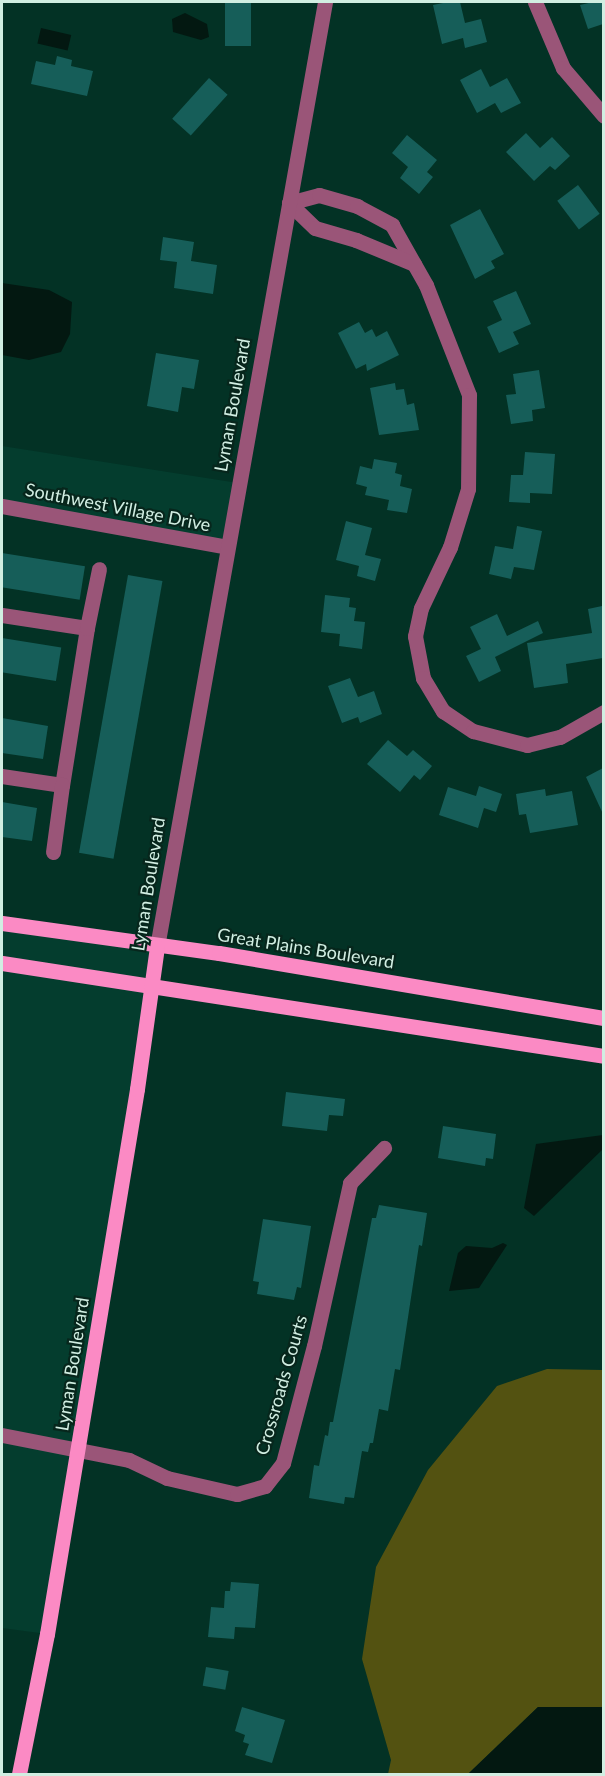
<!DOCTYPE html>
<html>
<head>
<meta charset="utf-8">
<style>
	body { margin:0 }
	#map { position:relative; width:605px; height:1776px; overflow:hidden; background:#033225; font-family:Lato,sans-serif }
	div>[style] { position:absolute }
	.built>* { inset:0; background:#043d2e }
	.green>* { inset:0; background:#535211 }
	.water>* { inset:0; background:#031811; transform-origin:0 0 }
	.building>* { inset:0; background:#165e59; transform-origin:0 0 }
	.minor>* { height:15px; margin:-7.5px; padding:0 7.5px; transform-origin:7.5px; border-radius:7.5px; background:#9a5578 }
	.major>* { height:15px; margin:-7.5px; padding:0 7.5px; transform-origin:7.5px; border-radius:7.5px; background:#fb8ac4 }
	span { translate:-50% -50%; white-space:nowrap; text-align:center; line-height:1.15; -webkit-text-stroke:4.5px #07261c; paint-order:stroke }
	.street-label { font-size:18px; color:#d1eee2 }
	.frame { position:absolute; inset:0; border:3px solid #d1eee2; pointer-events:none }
</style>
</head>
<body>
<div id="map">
	<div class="built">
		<i style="clip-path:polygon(2px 446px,238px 483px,47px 1634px,2px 1628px,2px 922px,157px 947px,226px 548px,2px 506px)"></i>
	</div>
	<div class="green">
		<i style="clip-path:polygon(547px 1369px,603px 1370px,603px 1707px,538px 1707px,468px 1774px,388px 1774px,391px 1760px,362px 1659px,376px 1567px,428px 1470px,497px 1386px)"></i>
	</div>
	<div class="water">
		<i style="clip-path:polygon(185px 13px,207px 24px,209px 37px,201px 40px,173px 32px,172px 19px)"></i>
		<i style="left:41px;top:28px;width:31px;height:16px;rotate:13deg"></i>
		<i style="clip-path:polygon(2px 283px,49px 290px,72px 302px,70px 334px,61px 352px,29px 360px,2px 355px)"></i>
		<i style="clip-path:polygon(603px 1135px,603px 1149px,534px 1216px,524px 1208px,536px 1144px)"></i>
		<i style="clip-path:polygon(503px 1243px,507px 1245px,479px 1288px,449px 1291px,458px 1253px,466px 1246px,492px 1248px)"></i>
		<i style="clip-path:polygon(538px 1707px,603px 1707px,603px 1774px,468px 1774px)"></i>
	</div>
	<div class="building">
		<i style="left:225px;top:2px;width:26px;height:44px"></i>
		<i style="clip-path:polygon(448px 2px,460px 2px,465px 23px,481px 19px,487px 42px,465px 48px,463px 38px,442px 44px,433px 5px)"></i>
		<i style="clip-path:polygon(593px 2px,603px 2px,603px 24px,588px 29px,580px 5px)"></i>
		<i style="clip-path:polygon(57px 56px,72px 60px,71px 66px,93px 71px,87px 96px,31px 84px,36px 61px,55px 65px)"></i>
		<i style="clip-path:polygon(481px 69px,490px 87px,507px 78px,521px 103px,501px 113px,495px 103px,477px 113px,460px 80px)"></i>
		<i style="left:209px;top:78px;width:25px;height:55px;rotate:42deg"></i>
		<i style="clip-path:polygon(526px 133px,540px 148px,552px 137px,570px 156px,555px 170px,550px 166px,534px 181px,506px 152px)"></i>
		<i style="clip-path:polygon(407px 135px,437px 160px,427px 172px,433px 177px,419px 194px,400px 178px,408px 167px,392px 153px)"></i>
		<i style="left:578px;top:185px;width:36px;height:26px;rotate:53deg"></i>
		<i style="clip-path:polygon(480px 209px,504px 254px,491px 261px,495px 268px,475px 279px,450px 225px)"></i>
		<i style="clip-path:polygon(163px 237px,194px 242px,191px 261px,217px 265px,213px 294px,174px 288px,177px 262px,160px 260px)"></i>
		<i style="clip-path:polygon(516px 291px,531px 324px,513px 332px,519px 344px,499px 353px,487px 327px,502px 320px,493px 301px)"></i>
		<i style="clip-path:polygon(359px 322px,365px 333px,372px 329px,376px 337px,387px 331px,399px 355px,367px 371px,366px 364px,356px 369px,338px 333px)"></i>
		<i style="clip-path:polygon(156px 353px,199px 360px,194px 389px,182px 387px,178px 412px,147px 406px)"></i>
		<i style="clip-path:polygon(539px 370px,545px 408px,532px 410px,533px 421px,511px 424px,506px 395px,516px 394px,513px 374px)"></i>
		<i style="clip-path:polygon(395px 383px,396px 390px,404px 389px,407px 405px,414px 403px,419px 430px,379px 435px,370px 388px)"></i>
		<i style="clip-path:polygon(525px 452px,555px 454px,552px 494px,530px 493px,530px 503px,509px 502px,511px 475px,523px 475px)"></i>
		<i style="clip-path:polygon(374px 459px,397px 463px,395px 473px,402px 475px,400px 486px,412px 489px,407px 513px,387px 510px,389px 500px,365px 495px,367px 487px,356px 484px,360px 466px,372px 469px)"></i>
		<i style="clip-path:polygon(346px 521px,372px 528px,365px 555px,381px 559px,375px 581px,357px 576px,359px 566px,336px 560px)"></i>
		<i style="clip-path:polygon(517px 526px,542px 531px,534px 570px,514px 567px,511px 579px,489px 574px,495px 546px,513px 549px)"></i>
		<i style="left:2px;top:553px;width:84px;height:34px;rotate:9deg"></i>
		<i style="left:128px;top:575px;width:35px;height:282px;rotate:10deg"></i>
		<i style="clip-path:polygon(325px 595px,350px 598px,349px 607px,356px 608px,354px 621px,365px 622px,362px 649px,339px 646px,340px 634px,321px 632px)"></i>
		<i style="clip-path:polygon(602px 606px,603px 658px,566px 664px,568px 683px,534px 688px,527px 643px,592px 633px,588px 609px)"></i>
		<i style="clip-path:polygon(497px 614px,507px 636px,538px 621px,543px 633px,495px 657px,501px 671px,479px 682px,466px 656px,481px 649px,470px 627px)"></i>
		<i style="left:2px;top:638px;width:60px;height:34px;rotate:9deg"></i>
		<i style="clip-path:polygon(350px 678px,358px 697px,374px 691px,382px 714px,360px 723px,358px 717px,342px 723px,328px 686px)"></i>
		<i style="clip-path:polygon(2px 718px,48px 726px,43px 759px,2px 753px)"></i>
		<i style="clip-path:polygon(388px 740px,407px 756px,413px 750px,432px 766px,420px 780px,414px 775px,400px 792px,367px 764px)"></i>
		<i style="clip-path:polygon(603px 768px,603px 814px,586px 777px)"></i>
		<i style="clip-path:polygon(479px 786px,502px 794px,496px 812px,484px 808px,478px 828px,439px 815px,448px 787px,476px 796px)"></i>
		<i style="clip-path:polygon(545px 789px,546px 796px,572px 791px,578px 825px,530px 833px,526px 814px,519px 815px,516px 794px)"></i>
		<i style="clip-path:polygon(2px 802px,37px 808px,32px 841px,2px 837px)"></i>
		<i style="clip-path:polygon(286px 1092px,345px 1099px,343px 1116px,329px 1115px,327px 1131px,282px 1126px)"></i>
		<i style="clip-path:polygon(443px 1126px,496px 1134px,493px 1159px,486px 1158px,485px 1166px,438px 1158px)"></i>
		<i style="clip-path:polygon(379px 1205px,427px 1213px,422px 1246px,419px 1245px,400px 1370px,395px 1369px,388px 1411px,379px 1409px,373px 1443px,370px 1443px,368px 1452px,362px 1451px,354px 1498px,345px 1497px,344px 1504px,309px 1498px,314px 1465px,319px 1466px,325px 1435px,328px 1436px,330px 1422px,333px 1422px,372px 1218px,376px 1218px)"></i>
		<i style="clip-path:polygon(263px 1219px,311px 1226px,301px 1288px,297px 1287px,294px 1300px,257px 1294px,259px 1282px,253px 1281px)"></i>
		<i style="clip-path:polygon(231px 1582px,259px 1584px,255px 1628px,235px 1627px,234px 1639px,208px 1637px,211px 1607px,224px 1608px,225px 1591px,230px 1591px)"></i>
		<i style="left:206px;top:1667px;width:23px;height:19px;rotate:10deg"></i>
		<i style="clip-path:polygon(242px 1707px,285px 1720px,272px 1763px,245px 1755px,249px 1744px,243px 1742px,245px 1735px,235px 1731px)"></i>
	</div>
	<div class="minor">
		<i style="left:535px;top:2px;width:72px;rotate:67deg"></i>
		<i style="left:563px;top:68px;width:63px;rotate:49.5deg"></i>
		<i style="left:289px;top:203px;width:31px;rotate:-15deg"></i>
		<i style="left:319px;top:195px;width:40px;rotate:16deg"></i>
		<i style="left:357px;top:206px;width:40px;rotate:28deg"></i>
		<i style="left:392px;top:225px;width:69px;rotate:60.5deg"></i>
		<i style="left:426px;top:285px;width:118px;rotate:68.6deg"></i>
		<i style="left:469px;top:395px;width:94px;rotate:90.6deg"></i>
		<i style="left:468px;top:489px;width:61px;rotate:107.2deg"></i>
		<i style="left:450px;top:547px;width:68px;rotate:115.4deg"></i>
		<i style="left:421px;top:608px;width:29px;rotate:102deg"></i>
		<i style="left:415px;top:636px;width:43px;rotate:79.2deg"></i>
		<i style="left:423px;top:678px;width:39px;rotate:59deg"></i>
		<i style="left:443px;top:711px;width:36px;rotate:34deg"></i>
		<i style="left:473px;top:731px;width:56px;rotate:14.5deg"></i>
		<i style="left:527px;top:745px;width:34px;rotate:-14deg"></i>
		<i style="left:560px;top:737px;width:51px;rotate:-29.6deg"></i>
		<i style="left:289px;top:203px;width:36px;rotate:44deg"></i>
		<i style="left:315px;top:228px;width:43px;rotate:16.3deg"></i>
		<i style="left:356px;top:240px;width:63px;rotate:22.5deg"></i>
		<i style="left:2px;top:506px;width:229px;rotate:10.3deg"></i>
		<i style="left:2px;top:615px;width:86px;rotate:8.7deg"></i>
		<i style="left:87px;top:628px;width:159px;rotate:99deg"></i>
		<i style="left:62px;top:785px;width:61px;rotate:-171.5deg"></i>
		<i style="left:87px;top:628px;width:60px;rotate:-78.5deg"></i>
		<i style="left:53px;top:852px;width:68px;rotate:-82.3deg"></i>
		<i style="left:157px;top:947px;width:960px;rotate:-79.92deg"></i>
		<i style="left:2px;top:1435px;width:129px;rotate:11.1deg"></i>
		<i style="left:129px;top:1460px;width:42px;rotate:25.3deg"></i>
		<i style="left:167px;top:1478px;width:72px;rotate:12.9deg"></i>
		<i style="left:237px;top:1494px;width:29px;rotate:-16deg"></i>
		<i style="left:265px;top:1486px;width:29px;rotate:-52deg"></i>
		<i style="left:283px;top:1463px;width:121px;rotate:-75.2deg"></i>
		<i style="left:314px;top:1346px;width:167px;rotate:-77.5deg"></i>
		<i style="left:350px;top:1183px;width:49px;rotate:-45.8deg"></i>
	</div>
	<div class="major">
		<i style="left:2px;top:923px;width:219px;rotate:7.9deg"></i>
		<i style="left:219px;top:953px;width:390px;rotate:9.6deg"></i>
		<i style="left:2px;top:963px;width:609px;rotate:8.78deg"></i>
		<i style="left:19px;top:1774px;width:143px;rotate:-78.7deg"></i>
		<i style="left:47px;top:1634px;width:552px;rotate:-80.62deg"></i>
		<i style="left:137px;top:1089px;width:143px;rotate:-82deg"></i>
	</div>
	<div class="street-label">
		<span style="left:232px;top:405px;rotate:-80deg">Lyman Boulevard</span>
		<span style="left:118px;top:507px;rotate:11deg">Southwest Village Drive</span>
		<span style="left:148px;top:884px;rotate:-81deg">Lyman Boulevard</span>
		<span style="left:306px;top:948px;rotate:9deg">Great Plains Boulevard</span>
		<span style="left:72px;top:1364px;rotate:-81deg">Lyman Boulevard</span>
		<span style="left:281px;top:1385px;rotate:-74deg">Crossroads Courts</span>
	</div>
	<div class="frame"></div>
</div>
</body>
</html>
